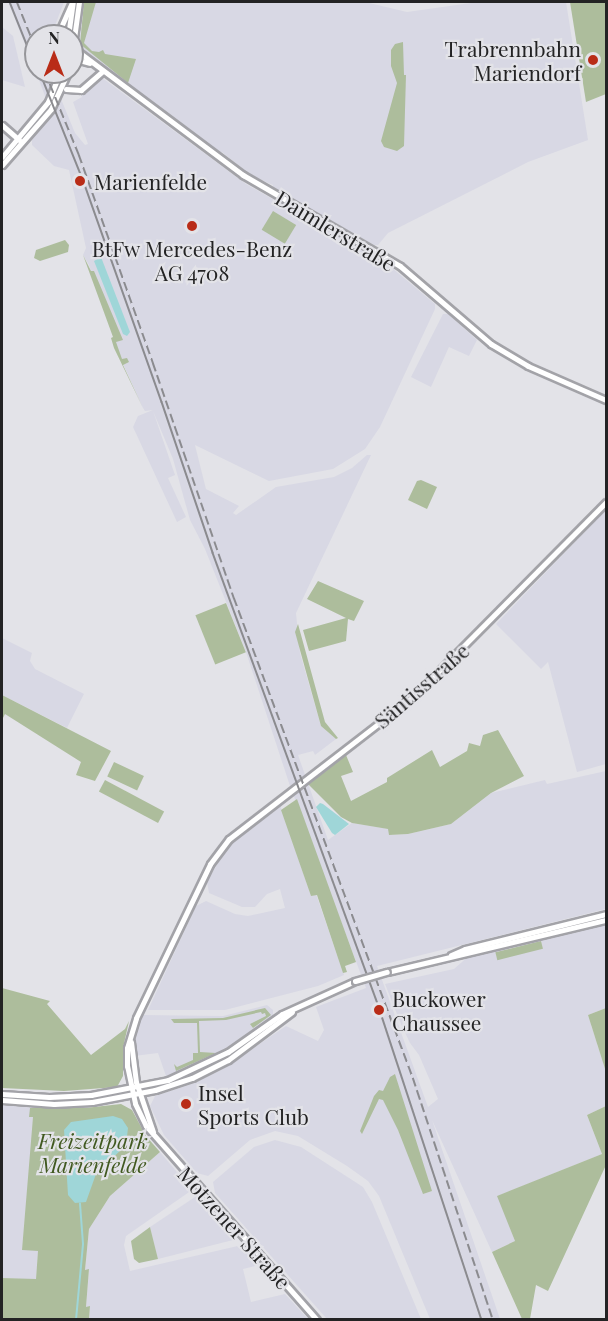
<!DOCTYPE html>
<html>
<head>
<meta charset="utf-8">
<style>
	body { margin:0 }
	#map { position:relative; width:608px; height:1321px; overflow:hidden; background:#e3e3e8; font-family:"Playfair Display",serif }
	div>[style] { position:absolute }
	.built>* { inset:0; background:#d8d8e4 }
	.green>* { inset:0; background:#adbd9c; transform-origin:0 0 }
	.water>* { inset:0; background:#9fd6d8 }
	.stream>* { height:1.5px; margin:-0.75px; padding:0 0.75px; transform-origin:0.75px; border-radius:0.75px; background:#9fd6d8 }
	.roads { filter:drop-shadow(2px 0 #a3a3a8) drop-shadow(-2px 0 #a3a3a8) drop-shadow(0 2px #a3a3a8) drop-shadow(0 -2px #a3a3a8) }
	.secondary>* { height:5px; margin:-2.5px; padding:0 2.5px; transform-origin:2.5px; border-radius:2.5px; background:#fff }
	.primary>* { height:5px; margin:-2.5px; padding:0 2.5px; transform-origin:2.5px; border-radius:2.5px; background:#fff }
	.tram>* { height:1.5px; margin:-0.75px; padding:0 0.75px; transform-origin:0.75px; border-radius:0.75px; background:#8b8b8f }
	.rail>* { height:1.5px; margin-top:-0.75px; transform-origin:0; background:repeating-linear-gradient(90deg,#8b8b8f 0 9px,transparent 0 13.5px) }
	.bridges { filter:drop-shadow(2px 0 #a3a3a8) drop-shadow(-2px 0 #a3a3a8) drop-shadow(0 2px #a3a3a8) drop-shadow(0 -2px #a3a3a8) }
	.secondary-bridge>* { height:5px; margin:-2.5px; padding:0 2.5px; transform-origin:2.5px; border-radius:2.5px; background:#fff }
	.dots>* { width:16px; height:16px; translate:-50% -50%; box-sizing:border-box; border:3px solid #e3e3e8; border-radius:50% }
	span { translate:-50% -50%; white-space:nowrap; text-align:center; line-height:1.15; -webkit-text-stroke:4.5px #e3e3e8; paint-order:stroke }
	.poi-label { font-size:21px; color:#232324 }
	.right { translate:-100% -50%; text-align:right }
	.left { translate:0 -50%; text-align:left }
	.street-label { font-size:21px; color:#232324 }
	.park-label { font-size:21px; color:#415920; font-style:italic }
	.frame { position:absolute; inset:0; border:3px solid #232324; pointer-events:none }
	.north { position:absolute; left:24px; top:24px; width:60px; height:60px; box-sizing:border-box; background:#e3e3e8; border:2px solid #96969a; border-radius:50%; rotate:0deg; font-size:16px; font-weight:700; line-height:24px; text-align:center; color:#232324 }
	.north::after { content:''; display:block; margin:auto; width:21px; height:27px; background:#b92c17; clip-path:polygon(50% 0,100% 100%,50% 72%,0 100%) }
</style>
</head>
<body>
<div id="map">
	<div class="built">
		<i style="clip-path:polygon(8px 2px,64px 2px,51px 36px,36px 36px,36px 72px)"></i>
		<i style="clip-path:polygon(82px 2px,365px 2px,407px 12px,478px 2px,566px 2px,588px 140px,528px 162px,388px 233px,378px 245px,374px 245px,273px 188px,273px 185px,250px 175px,222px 152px,218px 152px,81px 49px,76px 41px)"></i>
		<i style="clip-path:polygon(2px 27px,13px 36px,25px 87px,2px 80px)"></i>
		<i style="clip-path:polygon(36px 72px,50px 72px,75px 133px,85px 145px,88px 144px,73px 102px,82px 97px,81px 94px,101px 77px,246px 184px,386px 263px,435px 304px,435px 309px,380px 427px,365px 449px,333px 469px,269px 481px,195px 445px,206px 489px,239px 506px,233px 513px,236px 515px,276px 487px,334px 477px,352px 468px,367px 455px,371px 455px,296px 613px,300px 653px,321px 726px,336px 739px,315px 755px,313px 751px,298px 755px,328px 840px,352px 823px,389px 829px,389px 835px,408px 834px,451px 824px,491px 793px,545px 780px,547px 784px,606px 771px,606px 909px,377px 966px,428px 1107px,438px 1099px,419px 1055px,410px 1043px,401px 1024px,385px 984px,454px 969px,470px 955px,606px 923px,606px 1008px,588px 1015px,606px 1072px,606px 1106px,587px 1115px,602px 1154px,498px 1196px,515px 1241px,492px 1252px,432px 1120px,500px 1319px,430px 1319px,379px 1196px,368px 1181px,347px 1166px,298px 1136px,275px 1131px,250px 1140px,208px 1176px,197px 1173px,164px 1135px,150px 1106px,155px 1096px,192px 1084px,223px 1069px,286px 1026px,318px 1041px,324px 1030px,316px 1007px,366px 988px,290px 786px,246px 652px,205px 549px,190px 520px,173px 459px,153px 411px,175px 475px,168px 478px,186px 517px,177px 522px,133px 427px,138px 416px,153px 410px,145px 411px,143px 408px,123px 364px,89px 265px,83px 255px,86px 248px,69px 170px,54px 166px,32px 145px,32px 140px,52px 115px)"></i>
		<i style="clip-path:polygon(443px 314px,448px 314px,477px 340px,469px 356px,449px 347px,431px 387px,411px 377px)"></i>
		<i style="clip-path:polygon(606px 510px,606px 764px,577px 772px,548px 662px,541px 669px,496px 624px)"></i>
		<i style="clip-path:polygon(2px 638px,32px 653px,30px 661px,35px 669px,84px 694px,67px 728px,2px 695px)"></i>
		<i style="clip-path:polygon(280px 805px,311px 896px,316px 894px,344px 975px,318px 986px,225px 1010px,148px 1010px,196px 906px,206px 901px,235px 914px,248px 916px,285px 908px,280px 889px,267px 894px,255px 907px,242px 907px,209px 893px,207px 882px,223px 854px,233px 842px)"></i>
		<i style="clip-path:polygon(267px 1005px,273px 1010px,273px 1017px,227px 1050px,192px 1067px,166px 1076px,158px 1053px,134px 1056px,136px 1031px,143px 1015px,223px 1016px)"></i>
		<i style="clip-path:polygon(2px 1105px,49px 1109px,36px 1280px,2px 1278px)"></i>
		<i style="clip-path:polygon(275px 1140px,301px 1147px,363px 1187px,372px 1202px,421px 1319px,327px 1319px,215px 1193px,213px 1182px,254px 1147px)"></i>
		<i style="clip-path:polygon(160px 1152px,192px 1190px,126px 1236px,124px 1245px,130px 1271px,242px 1245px,259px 1265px,243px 1269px,251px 1302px,285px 1294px,308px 1319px,89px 1319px,90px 1307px,86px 1307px,89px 1270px,85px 1270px,89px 1229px,110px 1196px)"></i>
		<i style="clip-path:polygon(198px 1195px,237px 1239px,158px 1259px,150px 1227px)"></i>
	</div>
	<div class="green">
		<i style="clip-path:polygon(84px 2px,96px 2px,84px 43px,92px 51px,99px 52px,103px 50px,105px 54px,136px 59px,128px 83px,80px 44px)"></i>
		<i style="clip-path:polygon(570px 2px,606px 2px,606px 94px,586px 102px)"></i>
		<i style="clip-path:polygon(403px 42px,404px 75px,406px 75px,404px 146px,397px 151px,384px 147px,381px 141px,397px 83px,391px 66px,391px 50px,395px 44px)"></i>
		<i style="left:273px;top:211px;width:27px;height:22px;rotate:31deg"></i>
		<i style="clip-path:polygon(65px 240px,69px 245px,68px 252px,40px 261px,34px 258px,36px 250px)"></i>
		<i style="clip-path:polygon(83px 255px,91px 271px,94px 271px,123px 340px,116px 342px,122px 359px,127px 358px,129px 362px,123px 365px,143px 408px,114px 348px,111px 338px,113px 337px)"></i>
		<i style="clip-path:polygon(421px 480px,437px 487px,427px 509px,408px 500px,417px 481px)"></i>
		<i style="clip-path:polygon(318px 581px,364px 601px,354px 621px,348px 619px,346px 641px,309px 651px,303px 630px,346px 618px,307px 599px)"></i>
		<i style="left:226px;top:603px;width:53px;height:33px;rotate:68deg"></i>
		<i style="clip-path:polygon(298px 624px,325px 722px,338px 738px,336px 739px,321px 726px,295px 632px)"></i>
		<i style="clip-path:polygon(2px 695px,111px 751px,95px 781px,76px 775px,81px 762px,5px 714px,2px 720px)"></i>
		<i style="clip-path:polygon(498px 730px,524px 776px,491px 793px,451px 824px,408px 834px,389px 835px,388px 829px,352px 823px,341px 817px,308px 784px,346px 755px,353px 772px,341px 776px,351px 801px,387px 782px,387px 778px,432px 750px,440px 767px,467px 751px,469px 743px,480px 746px,483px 735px)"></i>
		<i style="left:114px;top:762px;width:33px;height:16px;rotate:25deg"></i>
		<i style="left:105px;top:780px;width:67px;height:13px;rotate:28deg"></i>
		<i style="clip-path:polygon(297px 799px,356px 962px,345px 966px,347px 972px,343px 973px,317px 895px,311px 896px,281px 810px)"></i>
		<i style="left:541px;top:941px;width:8px;height:47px;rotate:76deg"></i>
		<i style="clip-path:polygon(2px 988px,50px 1001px,47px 1004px,91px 1055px,125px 1029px,129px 1021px,123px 1048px,123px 1076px,117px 1087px,64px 1091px,2px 1088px)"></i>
		<i style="clip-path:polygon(265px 1008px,271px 1015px,253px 1028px,250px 1024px,266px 1016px,265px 1013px,262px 1014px,261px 1012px,226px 1020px,199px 1021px,200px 1052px,216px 1053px,176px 1071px,174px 1064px,177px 1067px,193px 1060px,193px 1053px,198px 1053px,197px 1023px,174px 1023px,171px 1019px,223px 1018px)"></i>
		<i style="clip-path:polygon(606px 1008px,606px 1072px,588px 1015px)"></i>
		<i style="clip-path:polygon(395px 1074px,432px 1191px,423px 1194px,398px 1130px,383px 1100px,379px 1099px,362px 1134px,360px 1131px,374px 1096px,379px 1090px,383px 1091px,390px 1077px)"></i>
		<i style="clip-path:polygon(121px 1104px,132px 1110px,146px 1136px,160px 1152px,110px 1196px,89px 1229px,85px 1270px,89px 1269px,86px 1307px,90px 1306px,89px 1319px,2px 1320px,2px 1278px,36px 1279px,38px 1251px,22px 1250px,33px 1117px,29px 1117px,30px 1108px,85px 1108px)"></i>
		<i style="clip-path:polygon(606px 1106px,606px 1165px,548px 1291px,536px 1285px,530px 1319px,522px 1319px,492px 1252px,515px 1241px,497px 1196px,602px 1154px,587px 1115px)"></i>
		<i style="clip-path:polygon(150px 1227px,158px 1259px,139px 1263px,134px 1259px,131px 1241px)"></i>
	</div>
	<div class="water">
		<i style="clip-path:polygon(101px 257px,130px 332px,127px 336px,123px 334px,94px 261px)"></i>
		<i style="clip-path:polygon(320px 803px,323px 804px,349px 824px,335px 835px,332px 833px,316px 807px)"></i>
		<i style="clip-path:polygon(113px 1116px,122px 1119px,128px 1128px,126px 1145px,96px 1174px,86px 1202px,75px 1203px,68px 1195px,64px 1130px,71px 1122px)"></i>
	</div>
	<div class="stream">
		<i style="left:76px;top:1320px;width:76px;rotate:-84.7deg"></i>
		<i style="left:83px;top:1244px;width:40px;rotate:-94.3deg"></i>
	</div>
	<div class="roads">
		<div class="secondary">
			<i style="left:57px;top:36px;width:37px;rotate:-66deg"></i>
			<i style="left:72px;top:47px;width:214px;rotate:36.8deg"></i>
			<i style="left:243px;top:175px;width:181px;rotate:30.1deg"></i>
			<i style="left:400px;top:266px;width:120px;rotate:40.6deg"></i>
			<i style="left:491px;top:344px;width:43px;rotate:30.7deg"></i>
			<i style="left:528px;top:366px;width:85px;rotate:23.6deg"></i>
			<i style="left:72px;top:58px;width:18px;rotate:16deg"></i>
			<i style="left:66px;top:89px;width:15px;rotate:4deg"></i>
			<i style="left:81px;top:90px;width:29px;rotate:-41deg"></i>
			<i style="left:2px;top:125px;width:23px;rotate:41deg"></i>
			<i style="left:451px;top:955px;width:15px;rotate:-23deg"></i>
			<i style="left:465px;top:949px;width:145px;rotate:-13.9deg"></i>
			<i style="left:387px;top:972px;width:225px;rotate:-13.4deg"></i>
			<i style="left:131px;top:1042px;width:40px;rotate:82.9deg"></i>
			<i style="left:136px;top:1082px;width:53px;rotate:71.2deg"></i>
			<i style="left:2px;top:1094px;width:47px;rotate:3.7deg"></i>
			<i style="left:49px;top:1097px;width:42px;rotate:-2.7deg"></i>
			<i style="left:91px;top:1095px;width:78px;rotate:-11deg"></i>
			<i style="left:168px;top:1080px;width:66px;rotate:-25deg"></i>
			<i style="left:228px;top:1052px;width:66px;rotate:-35.1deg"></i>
			<i style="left:282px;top:1014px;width:80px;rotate:-24.3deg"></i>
			<i style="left:2px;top:1100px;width:52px;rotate:4.4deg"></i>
			<i style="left:54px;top:1104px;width:38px;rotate:-3deg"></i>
			<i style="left:92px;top:1102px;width:64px;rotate:-10.8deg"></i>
			<i style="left:155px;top:1090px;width:39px;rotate:-18deg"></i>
			<i style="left:192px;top:1078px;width:40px;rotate:-26.6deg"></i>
			<i style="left:228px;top:1060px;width:80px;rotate:-36.9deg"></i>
			<i style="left:317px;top:1320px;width:259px;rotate:-131.4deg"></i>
			<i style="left:146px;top:1126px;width:25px;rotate:-116deg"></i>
			<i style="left:135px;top:1103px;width:38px;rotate:-102deg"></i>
			<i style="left:127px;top:1066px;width:18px;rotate:-90deg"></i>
			<i style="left:127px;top:1048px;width:31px;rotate:-73deg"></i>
			<i style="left:136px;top:1018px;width:171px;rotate:-64.3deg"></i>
			<i style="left:210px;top:864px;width:31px;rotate:-53deg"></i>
			<i style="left:229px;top:839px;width:234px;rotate:-37.7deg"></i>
			<i style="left:414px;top:696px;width:273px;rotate:-45.3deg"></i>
		</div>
		<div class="primary">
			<i style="left:68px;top:36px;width:34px;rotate:-82deg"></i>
			<i style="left:72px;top:53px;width:51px;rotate:-82.2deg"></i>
			<i style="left:2px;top:157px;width:72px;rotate:-50.1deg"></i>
			<i style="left:48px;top:102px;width:32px;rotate:-68deg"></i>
			<i style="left:2px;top:165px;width:74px;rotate:-48.8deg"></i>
			<i style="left:51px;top:109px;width:41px;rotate:-65.3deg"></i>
		</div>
	</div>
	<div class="tram">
		<i style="left:10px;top:2px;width:70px;rotate:68.2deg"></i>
		<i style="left:40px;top:72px;width:118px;rotate:68.2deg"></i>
		<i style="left:84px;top:182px;width:233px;rotate:70.5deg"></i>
		<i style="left:162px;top:402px;width:159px;rotate:71.3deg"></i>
		<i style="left:213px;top:553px;width:483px;rotate:69.9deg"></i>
		<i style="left:379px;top:1007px;width:330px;rotate:71.8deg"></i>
	</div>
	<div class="rail">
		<i style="left:17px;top:2px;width:51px;rotate:68deg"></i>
		<i style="left:45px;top:72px;width:90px;rotate:67.7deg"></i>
		<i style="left:79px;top:155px;width:221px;rotate:70.4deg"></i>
		<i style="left:153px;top:363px;width:249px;rotate:71deg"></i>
		<i style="left:234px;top:598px;width:512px;rotate:69.55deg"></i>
		<i style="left:413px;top:1078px;width:255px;rotate:71.7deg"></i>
	</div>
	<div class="bridges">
		<div class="secondary-bridge">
			<i style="left:355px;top:981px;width:33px;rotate:-16deg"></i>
		</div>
	</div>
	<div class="dots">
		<i style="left:593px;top:60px;background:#b92c17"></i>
		<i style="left:80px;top:181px;background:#b92c17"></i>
		<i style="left:192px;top:226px;background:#b92c17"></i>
		<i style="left:379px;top:1010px;background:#b92c17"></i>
		<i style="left:186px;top:1104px;background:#b92c17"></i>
	</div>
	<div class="poi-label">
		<span class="right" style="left:581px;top:60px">Trabrennbahn<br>Mariendorf</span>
		<span class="left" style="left:94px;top:181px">Marienfelde</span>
		<span style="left:192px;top:260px">BtFw Mercedes-Benz<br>AG 4708</span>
		<span class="left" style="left:392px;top:1010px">Buckower<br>Chaussee</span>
		<span class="left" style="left:198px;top:1104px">Insel<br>Sports Club</span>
	</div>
	<div class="street-label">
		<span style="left:336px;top:230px;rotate:31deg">Daimlerstraße</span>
		<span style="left:421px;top:685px;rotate:-41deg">Säntisstraße</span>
		<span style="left:235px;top:1227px;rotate:48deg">Motzener Straße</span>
	</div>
	<div class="park-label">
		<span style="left:93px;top:1152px">Freizeitpark<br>Marienfelde</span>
	</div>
	<div class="frame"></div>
	<div class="north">N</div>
</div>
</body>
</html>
